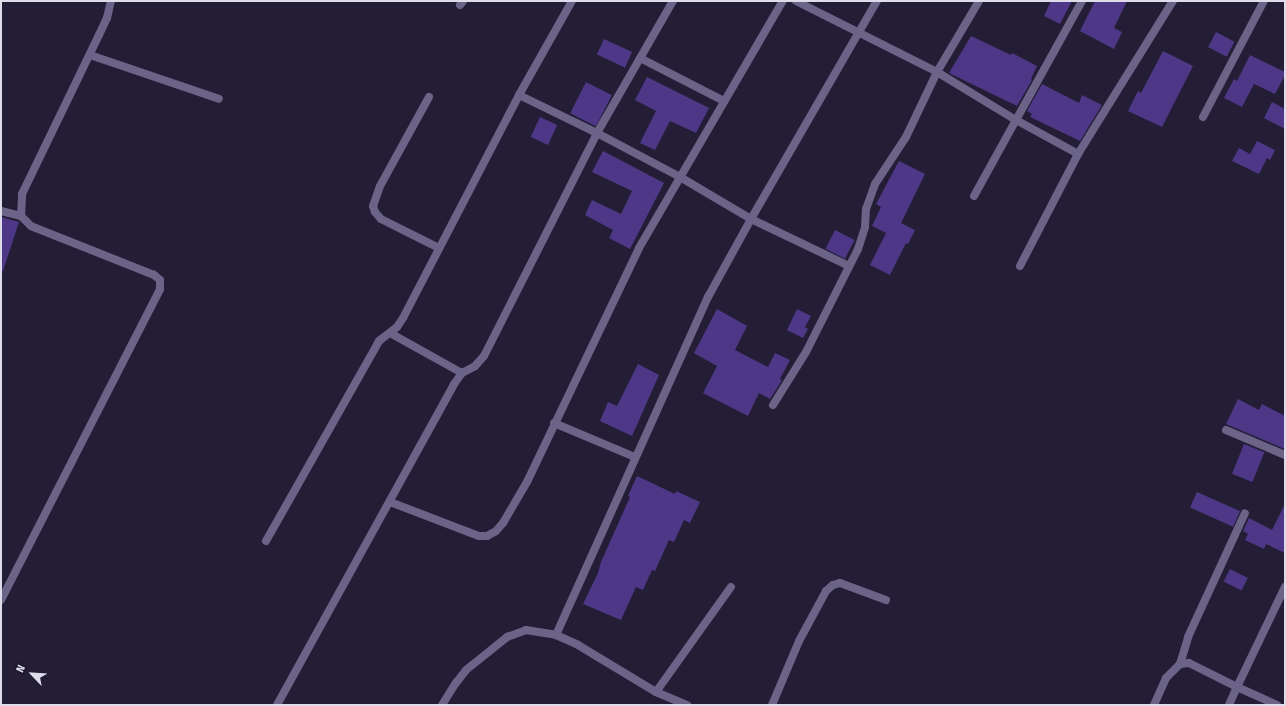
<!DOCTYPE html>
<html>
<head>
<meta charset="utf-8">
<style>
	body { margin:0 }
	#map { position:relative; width:1286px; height:706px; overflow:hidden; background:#231e35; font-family:"Fira Sans Condensed",sans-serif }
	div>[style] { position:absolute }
	.building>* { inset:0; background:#4e3786; transform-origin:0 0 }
	.minor>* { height:8px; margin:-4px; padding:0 4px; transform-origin:4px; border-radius:4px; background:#6b6488 }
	span { translate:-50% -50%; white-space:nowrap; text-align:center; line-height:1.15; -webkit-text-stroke:4px #1a152b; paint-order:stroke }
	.frame { position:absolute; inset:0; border:2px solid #dedceb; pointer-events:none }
	.north { position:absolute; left:12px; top:654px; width:40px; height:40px; -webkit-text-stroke:3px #1a152b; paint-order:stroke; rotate:295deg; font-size:11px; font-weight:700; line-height:16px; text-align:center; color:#dedceb }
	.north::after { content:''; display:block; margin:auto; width:14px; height:18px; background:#dedceb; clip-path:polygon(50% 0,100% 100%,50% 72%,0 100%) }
</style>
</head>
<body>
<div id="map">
	<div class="building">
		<i style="clip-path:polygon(1051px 1px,1072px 1px,1060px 24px,1044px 16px)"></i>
		<i style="clip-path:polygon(1095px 1px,1127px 1px,1114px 28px,1122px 32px,1114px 49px,1080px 31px)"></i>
		<i style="left:1216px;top:32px;width:21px;height:17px;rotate:28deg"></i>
		<i style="clip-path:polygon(971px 36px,1011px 55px,1012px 53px,1037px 66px,1031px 79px,1032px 80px,1017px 106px,949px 73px)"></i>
		<i style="left:604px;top:39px;width:31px;height:17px;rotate:25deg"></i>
		<i style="clip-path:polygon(1163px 51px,1193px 66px,1162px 127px,1128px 111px,1138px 91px,1141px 93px)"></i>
		<i style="clip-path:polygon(1250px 55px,1285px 72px,1285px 75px,1275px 94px,1254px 84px,1242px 107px,1224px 98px,1234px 79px,1237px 81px)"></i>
		<i style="clip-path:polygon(647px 77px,709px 108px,696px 133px,670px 121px,655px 150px,640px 143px,656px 111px,635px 100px)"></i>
		<i style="left:586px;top:82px;width:29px;height:35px;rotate:27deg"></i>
		<i style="clip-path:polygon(1042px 84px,1079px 103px,1082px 95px,1102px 105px,1080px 141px,1030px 117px,1032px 114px,1027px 111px)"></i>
		<i style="clip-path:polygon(1272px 102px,1285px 109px,1285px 129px,1264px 118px)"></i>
		<i style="left:540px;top:117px;width:19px;height:22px;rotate:25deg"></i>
		<i style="clip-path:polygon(1257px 141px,1275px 150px,1270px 160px,1267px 158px,1259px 174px,1232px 161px,1239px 148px,1250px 154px)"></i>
		<i style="clip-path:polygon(603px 151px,664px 183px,630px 249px,609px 238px,613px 230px,585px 215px,592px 200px,621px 214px,632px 191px,592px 172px)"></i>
		<i style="clip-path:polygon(899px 161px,925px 174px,901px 223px,915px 230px,908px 244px,906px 243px,890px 275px,870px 265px,886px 233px,872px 226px,881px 207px,876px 204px)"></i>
		<i style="clip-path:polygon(1px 217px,19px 222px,3px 271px,1px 271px)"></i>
		<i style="left:835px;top:230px;width:22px;height:21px;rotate:27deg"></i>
		<i style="clip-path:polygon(717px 309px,747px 326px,735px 350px,768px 367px,775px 353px,790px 360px,780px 379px,782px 380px,770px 399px,759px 393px,748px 416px,703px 393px,717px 366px,694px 353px)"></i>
		<i style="clip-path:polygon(797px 309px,811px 316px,805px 327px,808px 329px,803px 338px,787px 330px)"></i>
		<i style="clip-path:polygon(638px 364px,659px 375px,632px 436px,600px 421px,608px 402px,617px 406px)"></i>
		<i style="clip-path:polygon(1238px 399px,1259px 410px,1262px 404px,1285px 416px,1285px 449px,1226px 424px)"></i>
		<i style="left:1244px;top:444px;width:22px;height:32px;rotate:22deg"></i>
		<i style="clip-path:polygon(637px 476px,675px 494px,676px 491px,700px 502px,690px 523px,684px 520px,674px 542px,669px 540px,655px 571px,652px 570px,643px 590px,636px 587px,621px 620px,583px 604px,598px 573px,601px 562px,630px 497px,628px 496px)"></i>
		<i style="left:1197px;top:492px;width:47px;height:17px;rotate:24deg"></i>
		<i style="clip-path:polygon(1285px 504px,1285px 553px,1266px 544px,1264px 549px,1245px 540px,1248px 534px,1243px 531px,1249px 518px,1272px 530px)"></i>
		<i style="left:1230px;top:569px;width:20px;height:14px;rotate:27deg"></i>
	</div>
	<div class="minor">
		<i style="left:796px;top:1px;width:158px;rotate:26.7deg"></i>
		<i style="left:937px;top:72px;width:92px;rotate:31.3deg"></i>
		<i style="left:1016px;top:120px;width:136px;rotate:-61deg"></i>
		<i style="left:460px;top:5px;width:5px;rotate:-53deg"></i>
		<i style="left:90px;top:55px;width:136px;rotate:18.8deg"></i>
		<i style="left:640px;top:58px;width:94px;rotate:27.1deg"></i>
		<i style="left:519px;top:95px;width:87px;rotate:26deg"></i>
		<i style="left:597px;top:133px;width:94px;rotate:27.9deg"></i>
		<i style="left:680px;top:177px;width:82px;rotate:30.6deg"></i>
		<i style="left:751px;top:219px;width:109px;rotate:25.6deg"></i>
		<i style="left:429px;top:97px;width:102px;rotate:118.8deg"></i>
		<i style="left:380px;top:186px;width:21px;rotate:109deg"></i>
		<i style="left:373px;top:206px;width:6px;rotate:72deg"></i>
		<i style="left:375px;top:212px;width:9px;rotate:49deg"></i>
		<i style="left:381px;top:219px;width:65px;rotate:26.6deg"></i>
		<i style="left:1203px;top:117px;width:131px;rotate:-62.3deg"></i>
		<i style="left:974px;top:196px;width:87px;rotate:-61.1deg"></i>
		<i style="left:1016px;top:120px;width:71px;rotate:28.7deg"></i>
		<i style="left:1px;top:211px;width:21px;rotate:14deg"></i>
		<i style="left:1020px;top:266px;width:126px;rotate:-62.6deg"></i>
		<i style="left:1078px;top:154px;width:180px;rotate:-58.2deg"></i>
		<i style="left:390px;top:333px;width:82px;rotate:29.1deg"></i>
		<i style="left:773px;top:405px;width:62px;rotate:-58.1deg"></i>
		<i style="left:806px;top:352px;width:115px;rotate:-63.2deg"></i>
		<i style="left:858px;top:249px;width:23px;rotate:-72deg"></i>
		<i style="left:865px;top:227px;width:18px;rotate:-87deg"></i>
		<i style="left:866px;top:209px;width:27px;rotate:-70deg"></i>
		<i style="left:875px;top:184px;width:56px;rotate:-56.6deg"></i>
		<i style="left:906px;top:137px;width:72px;rotate:-64.5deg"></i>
		<i style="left:937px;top:72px;width:82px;rotate:-59.4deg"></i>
		<i style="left:554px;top:423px;width:88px;rotate:22.8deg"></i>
		<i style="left:1226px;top:430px;width:64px;rotate:23deg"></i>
		<i style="left:390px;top:502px;width:95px;rotate:20.9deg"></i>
		<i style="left:479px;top:536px;width:8px"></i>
		<i style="left:487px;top:536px;width:10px;rotate:-29deg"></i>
		<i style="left:496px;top:531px;width:11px;rotate:-49deg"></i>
		<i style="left:503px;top:523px;width:48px;rotate:-59.7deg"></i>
		<i style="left:527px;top:482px;width:259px;rotate:-64.4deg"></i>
		<i style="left:639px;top:248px;width:286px;rotate:-59.8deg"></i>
		<i style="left:266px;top:541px;width:230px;rotate:-60.5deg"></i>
		<i style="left:379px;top:341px;width:23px;rotate:-38deg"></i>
		<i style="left:397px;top:327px;width:11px;rotate:-56deg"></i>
		<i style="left:403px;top:318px;width:251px;rotate:-62.5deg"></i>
		<i style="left:519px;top:95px;width:108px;rotate:-60.6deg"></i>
		<i style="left:1px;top:600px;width:349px;rotate:-62.9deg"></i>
		<i style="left:160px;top:289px;width:9px;rotate:-90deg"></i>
		<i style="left:160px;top:280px;width:8px;rotate:-140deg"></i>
		<i style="left:154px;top:275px;width:132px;rotate:-158.3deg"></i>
		<i style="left:31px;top:226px;width:14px;rotate:-135deg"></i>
		<i style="left:21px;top:216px;width:22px;rotate:-87deg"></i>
		<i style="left:22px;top:194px;width:177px;rotate:-64.2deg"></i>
		<i style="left:99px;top:35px;width:19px;rotate:-65deg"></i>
		<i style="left:107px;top:18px;width:17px;rotate:-77deg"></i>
		<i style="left:556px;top:635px;width:371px;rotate:-65.8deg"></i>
		<i style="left:708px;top:297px;width:89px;rotate:-61.1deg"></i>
		<i style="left:751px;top:219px;width:252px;rotate:-60deg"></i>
		<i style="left:1180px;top:664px;width:28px;rotate:-73deg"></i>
		<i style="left:1188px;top:637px;width:136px;rotate:-65.3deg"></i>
		<i style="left:656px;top:692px;width:129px;rotate:-54.5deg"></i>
		<i style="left:277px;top:705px;width:367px;rotate:-61.1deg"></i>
		<i style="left:454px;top:384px;width:14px;rotate:-54deg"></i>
		<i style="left:462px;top:373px;width:15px;rotate:-28deg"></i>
		<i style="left:475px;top:366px;width:13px;rotate:-48deg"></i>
		<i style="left:484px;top:356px;width:250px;rotate:-63.1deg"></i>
		<i style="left:597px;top:133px;width:152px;rotate:-60.1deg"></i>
		<i style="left:442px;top:705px;width:26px;rotate:-58deg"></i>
		<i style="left:456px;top:683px;width:16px;rotate:-52deg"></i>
		<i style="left:466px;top:670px;width:53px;rotate:-38.8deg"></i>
		<i style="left:507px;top:637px;width:20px;rotate:-20deg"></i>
		<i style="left:526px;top:630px;width:30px;rotate:9deg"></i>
		<i style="left:556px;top:635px;width:24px;rotate:24deg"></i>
		<i style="left:578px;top:645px;width:91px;rotate:31.1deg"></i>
		<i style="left:656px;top:692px;width:34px;rotate:23deg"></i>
		<i style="left:772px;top:705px;width:69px;rotate:-67.1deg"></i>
		<i style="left:799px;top:641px;width:57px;rotate:-61.6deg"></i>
		<i style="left:826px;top:591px;width:9px;rotate:-41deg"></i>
		<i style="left:833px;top:585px;width:7px;rotate:-16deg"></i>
		<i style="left:840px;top:583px;width:49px;rotate:20.3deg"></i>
		<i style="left:1154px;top:705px;width:30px;rotate:-66deg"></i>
		<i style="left:1166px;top:678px;width:20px;rotate:-45deg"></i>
		<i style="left:1180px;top:664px;width:9px;rotate:-6deg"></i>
		<i style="left:1189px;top:663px;width:54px;rotate:26.6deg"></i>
		<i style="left:1237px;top:687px;width:111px;rotate:-64.4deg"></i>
		<i style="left:1229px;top:705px;width:20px;rotate:-66deg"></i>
		<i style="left:1237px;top:687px;width:44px;rotate:24.2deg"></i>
	</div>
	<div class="frame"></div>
	<div class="north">N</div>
</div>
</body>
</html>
